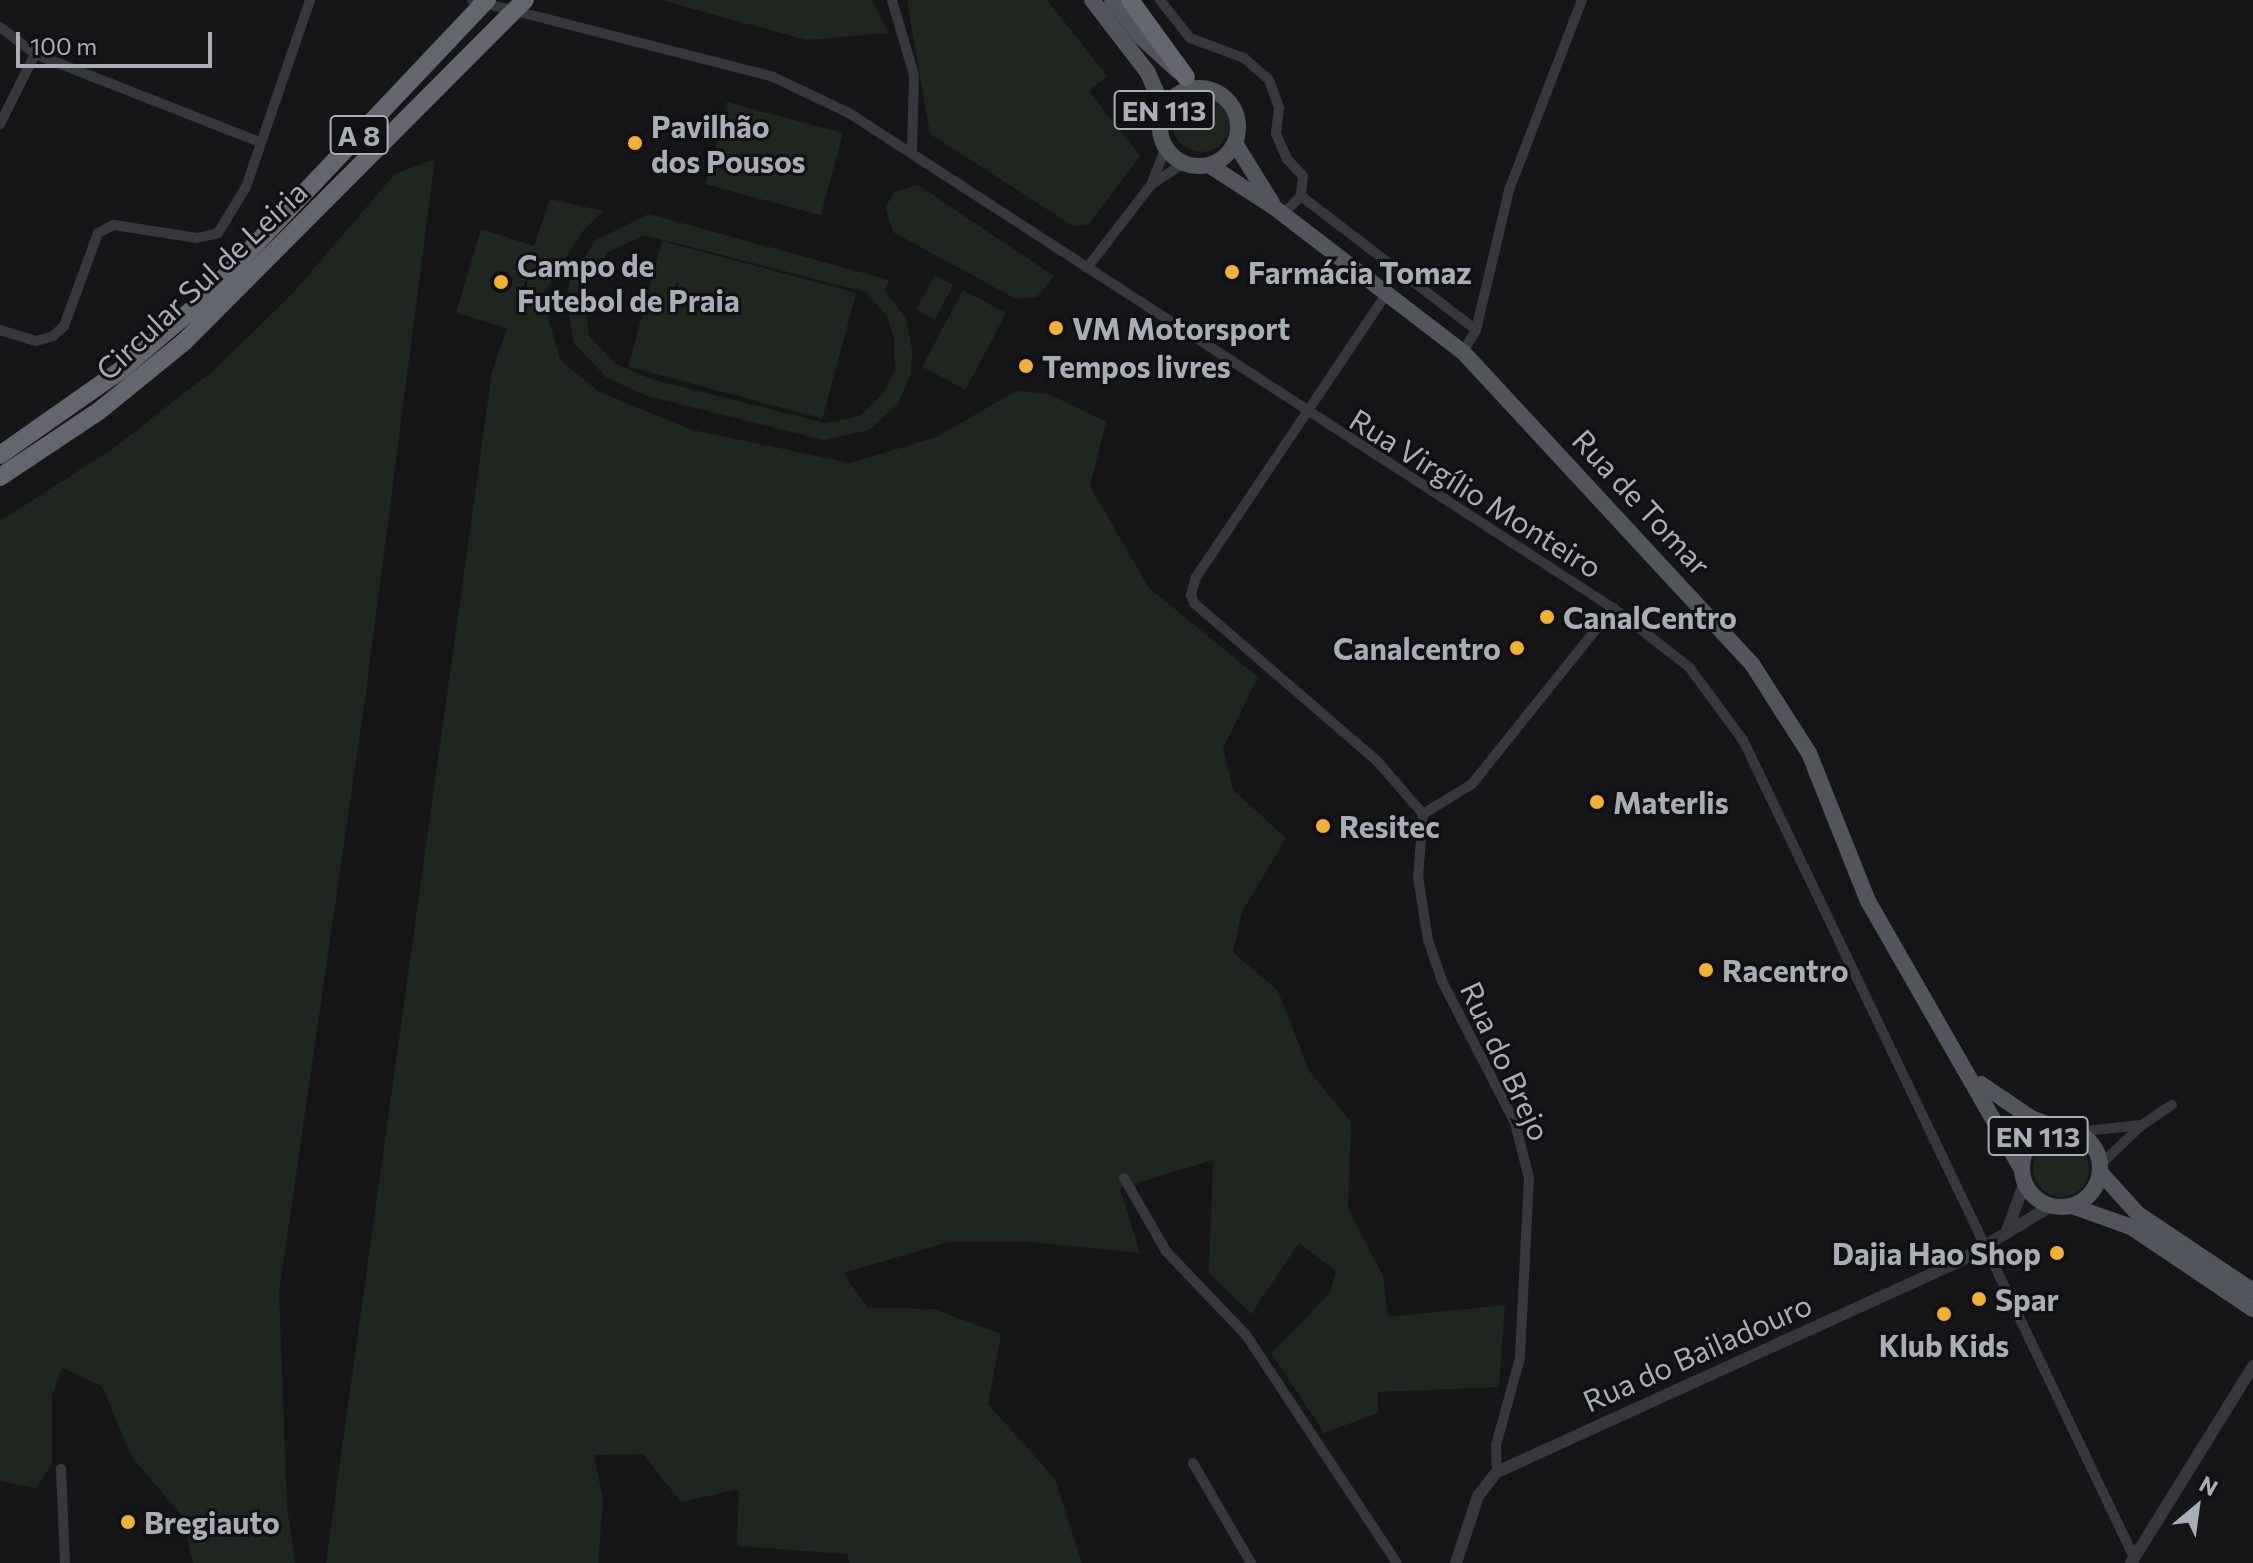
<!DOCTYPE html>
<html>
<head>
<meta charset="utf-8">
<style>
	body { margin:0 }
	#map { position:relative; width:2253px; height:1563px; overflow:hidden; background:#161618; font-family:Commissioner,sans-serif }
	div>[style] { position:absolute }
	.green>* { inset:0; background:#1e261f; transform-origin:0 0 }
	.round { border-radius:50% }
	.minor>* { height:10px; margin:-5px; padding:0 5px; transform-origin:5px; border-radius:5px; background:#37383d }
	.tertiary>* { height:12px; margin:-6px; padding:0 6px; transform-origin:6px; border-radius:6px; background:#37383d }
	.primary>* { height:16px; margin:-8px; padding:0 8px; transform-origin:8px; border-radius:8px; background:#53555c }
	.primary>.ring { margin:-8px; padding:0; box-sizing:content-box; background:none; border:16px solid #53555c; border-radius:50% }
	.motorway>* { height:18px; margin:-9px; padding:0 9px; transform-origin:9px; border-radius:9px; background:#63666e }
	.dots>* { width:22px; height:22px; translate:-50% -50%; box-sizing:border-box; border:4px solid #111113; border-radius:50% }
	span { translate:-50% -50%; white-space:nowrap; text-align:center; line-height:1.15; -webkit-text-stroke:6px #111113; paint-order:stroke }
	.shield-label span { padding:2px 6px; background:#111113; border:2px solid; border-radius:6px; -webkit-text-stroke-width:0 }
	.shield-label { font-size:28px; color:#a8adb8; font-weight:700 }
	.poi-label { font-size:30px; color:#a8adb8; font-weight:700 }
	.left { translate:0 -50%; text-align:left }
	.right { translate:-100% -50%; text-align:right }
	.street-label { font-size:30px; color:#a8adb8 }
	.north { position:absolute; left:2157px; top:1467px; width:80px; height:80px; -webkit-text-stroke:6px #111113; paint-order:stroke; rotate:29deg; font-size:22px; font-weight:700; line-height:32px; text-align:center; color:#a8adb8 }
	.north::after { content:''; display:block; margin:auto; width:28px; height:36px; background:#a8adb8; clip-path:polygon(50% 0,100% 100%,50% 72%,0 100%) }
	.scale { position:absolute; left:16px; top:32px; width:196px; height:36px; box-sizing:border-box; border:4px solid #a8adb8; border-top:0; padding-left:10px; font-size:24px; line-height:28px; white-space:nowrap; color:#a8adb8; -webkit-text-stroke:6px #111113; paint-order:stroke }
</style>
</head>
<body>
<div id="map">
	<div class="green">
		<i style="clip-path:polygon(661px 0,872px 0,889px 33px,806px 40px)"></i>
		<i style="clip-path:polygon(907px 0,1047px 0,1107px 76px,1089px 91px,1140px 156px,1089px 224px,1073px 226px,930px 134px)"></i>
		<i class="round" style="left:1172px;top:94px;width:58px;height:58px"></i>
		<i style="left:727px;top:102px;width:120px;height:85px;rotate:15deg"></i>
		<i style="clip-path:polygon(435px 159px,366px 692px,279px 1292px,287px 1506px,295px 1563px,193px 1563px,182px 1516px,132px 1457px,102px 1386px,62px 1368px,52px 1396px,52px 1464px,36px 1488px,0 1481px,0 521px,111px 450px,214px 370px,292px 294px,395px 174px)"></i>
		<i style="clip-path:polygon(918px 185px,1054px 276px,1037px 297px,1016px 299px,893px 232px,885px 207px,895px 192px)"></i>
		<i style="clip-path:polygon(550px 199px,603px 211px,582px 232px,542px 295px,560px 360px,598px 391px,692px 430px,850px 463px,937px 437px,1016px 391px,1049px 394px,1106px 422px,1090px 486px,1149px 588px,1258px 677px,1223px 748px,1233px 790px,1286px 838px,1242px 912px,1233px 952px,1278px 991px,1310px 1072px,1351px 1122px,1348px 1208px,1383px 1276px,1388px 1317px,1505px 1305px,1499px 1387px,1378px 1392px,1378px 1413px,1324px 1433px,1271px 1353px,1330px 1293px,1336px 1271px,1299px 1243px,1251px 1314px,1209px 1273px,1213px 1160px,1120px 1188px,1140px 1253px,1030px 1242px,949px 1242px,843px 1273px,868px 1308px,933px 1309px,1001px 1334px,988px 1404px,1055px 1479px,1082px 1563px,850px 1563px,847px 1554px,737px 1546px,739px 1489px,681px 1502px,643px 1454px,594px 1455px,603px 1500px,598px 1563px,326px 1563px,492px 372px,507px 328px,456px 313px,481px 229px,534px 246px)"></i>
		<i style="clip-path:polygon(evenodd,649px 214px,889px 280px,885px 291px,906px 318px,912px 350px,911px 373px,898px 404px,869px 430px,823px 440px,647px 396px,607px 378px,574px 343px,566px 301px,571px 275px,596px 240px,649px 214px,644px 235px,866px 292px,887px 316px,894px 338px,895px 370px,884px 393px,860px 416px,825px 423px,651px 379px,616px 364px,589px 336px,584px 290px,607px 253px,644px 235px)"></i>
		<i style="left:662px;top:241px;width:201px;height:130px;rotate:15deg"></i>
		<i style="left:935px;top:275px;width:21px;height:39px;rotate:29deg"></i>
		<i style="left:963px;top:290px;width:49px;height:87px;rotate:28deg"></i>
		<i class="round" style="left:2033px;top:1141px;width:56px;height:56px"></i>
	</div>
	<div class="minor">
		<i style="left:472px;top:0;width:309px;rotate:14.3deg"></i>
		<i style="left:771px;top:76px;width:86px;rotate:25.4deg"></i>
		<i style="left:849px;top:113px;width:910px;rotate:32.94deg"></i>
		<i style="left:1613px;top:608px;width:96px;rotate:37.8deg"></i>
		<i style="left:1689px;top:667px;width:91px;rotate:53.5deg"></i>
		<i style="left:1743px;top:740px;width:906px;rotate:64.43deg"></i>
		<i style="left:892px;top:0;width:78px;rotate:73.7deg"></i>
		<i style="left:914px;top:75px;width:76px;rotate:91.5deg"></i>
		<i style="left:1160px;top:0;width:48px;rotate:51.7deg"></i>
		<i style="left:1190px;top:38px;width:58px;rotate:20.3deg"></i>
		<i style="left:1244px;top:58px;width:33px;rotate:41deg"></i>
		<i style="left:1269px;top:80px;width:30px;rotate:70deg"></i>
		<i style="left:1279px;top:108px;width:26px;rotate:97deg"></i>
		<i style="left:1276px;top:134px;width:27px;rotate:66deg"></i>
		<i style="left:1287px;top:159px;width:23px;rotate:47deg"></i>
		<i style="left:1303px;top:176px;width:20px;rotate:96deg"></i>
		<i style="left:0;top:27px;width:44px;rotate:37.6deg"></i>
		<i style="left:35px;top:54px;width:241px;rotate:21.4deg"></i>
		<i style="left:0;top:124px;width:78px;rotate:-63.4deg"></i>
		<i style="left:1152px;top:184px;width:38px;rotate:-33deg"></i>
		<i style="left:1283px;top:214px;width:25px;rotate:-45deg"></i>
		<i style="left:1301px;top:196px;width:220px;rotate:37.4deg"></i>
		<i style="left:1087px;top:268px;width:105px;rotate:-52.4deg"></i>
		<i style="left:1151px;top:185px;width:41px;rotate:-68.5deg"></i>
		<i style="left:1387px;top:293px;width:342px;rotate:123.9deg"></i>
		<i style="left:1196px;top:577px;width:19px;rotate:106deg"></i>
		<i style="left:1191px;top:595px;width:9px;rotate:69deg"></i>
		<i style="left:1194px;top:603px;width:242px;rotate:40.8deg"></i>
		<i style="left:1377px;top:761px;width:70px;rotate:49deg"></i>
		<i style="left:1423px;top:814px;width:57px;rotate:-31.5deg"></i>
		<i style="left:1472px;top:784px;width:226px;rotate:-51.3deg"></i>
		<i style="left:0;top:330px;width:38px;rotate:17deg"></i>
		<i style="left:36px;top:341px;width:18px;rotate:-16deg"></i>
		<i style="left:53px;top:336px;width:15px;rotate:-42deg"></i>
		<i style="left:64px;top:326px;width:99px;rotate:-69.9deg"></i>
		<i style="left:98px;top:233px;width:18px;rotate:-27deg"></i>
		<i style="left:114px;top:225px;width:84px;rotate:8.9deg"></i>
		<i style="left:197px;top:238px;width:22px;rotate:-13deg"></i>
		<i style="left:218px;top:233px;width:54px;rotate:-58.7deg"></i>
		<i style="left:246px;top:187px;width:198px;rotate:-71.1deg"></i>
		<i style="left:1463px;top:352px;width:26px;rotate:-59deg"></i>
		<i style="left:1476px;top:330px;width:144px;rotate:-76.7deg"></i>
		<i style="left:1509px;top:190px;width:204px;rotate:-69deg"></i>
		<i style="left:1423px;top:814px;width:63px;rotate:94.5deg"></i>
		<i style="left:1418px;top:877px;width:64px;rotate:81deg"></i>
		<i style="left:1428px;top:940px;width:43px;rotate:71.1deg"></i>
		<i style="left:1442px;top:981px;width:160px;rotate:62.8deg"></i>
		<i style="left:1515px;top:1123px;width:57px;rotate:75.7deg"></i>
		<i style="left:1529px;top:1178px;width:180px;rotate:92.9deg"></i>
		<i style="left:1520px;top:1358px;width:90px;rotate:105.4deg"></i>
		<i style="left:1496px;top:1445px;width:27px;rotate:88deg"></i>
		<i style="left:2076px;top:1132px;width:66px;rotate:-6.1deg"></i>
		<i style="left:2100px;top:1165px;width:58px;rotate:-43.6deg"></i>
		<i style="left:2142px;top:1125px;width:36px;rotate:-34deg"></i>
		<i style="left:1124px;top:1178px;width:84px;rotate:60.1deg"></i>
		<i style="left:1166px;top:1251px;width:116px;rotate:46.4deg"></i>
		<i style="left:1246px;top:1335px;width:273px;rotate:56.5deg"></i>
		<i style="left:1193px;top:1463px;width:116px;rotate:59.9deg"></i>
		<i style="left:61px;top:1469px;width:94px;rotate:87.6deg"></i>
	</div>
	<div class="tertiary">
		<i style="left:2007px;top:1231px;width:50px;rotate:-70.1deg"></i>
		<i style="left:1456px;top:1563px;width:71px;rotate:-71.8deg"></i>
		<i style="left:1478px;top:1496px;width:31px;rotate:-52deg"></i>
		<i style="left:1497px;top:1472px;width:509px;rotate:-24.5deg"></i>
		<i style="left:1960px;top:1261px;width:106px;rotate:-31.1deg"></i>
		<i style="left:2131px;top:1563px;width:232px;rotate:-58.2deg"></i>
	</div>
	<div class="primary">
		<i style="left:1092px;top:0;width:92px;rotate:52.5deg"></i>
		<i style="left:1148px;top:73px;width:40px;rotate:66.6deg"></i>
		<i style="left:1112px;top:0;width:46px;rotate:52.1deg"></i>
		<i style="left:1140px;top:36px;width:53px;rotate:42.7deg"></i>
		<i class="ring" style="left:1160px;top:88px;width:62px;height:62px"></i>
		<i style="left:1235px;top:143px;width:70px;rotate:58.3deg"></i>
		<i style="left:1209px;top:165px;width:79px;rotate:33.1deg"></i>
		<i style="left:1275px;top:208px;width:237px;rotate:37.5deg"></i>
		<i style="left:1463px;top:352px;width:425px;rotate:47.2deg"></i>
		<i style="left:1752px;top:664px;width:106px;rotate:57.4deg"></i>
		<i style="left:1809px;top:753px;width:159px;rotate:68.3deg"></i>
		<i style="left:1868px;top:901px;width:308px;rotate:60.2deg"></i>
		<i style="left:1981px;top:1084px;width:60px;rotate:34.2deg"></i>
		<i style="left:2031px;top:1118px;width:30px;rotate:21deg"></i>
		<i class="ring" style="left:2022px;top:1129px;width:62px;height:62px"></i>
		<i style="left:2100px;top:1172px;width:57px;rotate:47.9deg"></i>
		<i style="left:2138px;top:1214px;width:138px;rotate:33.8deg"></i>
		<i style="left:2072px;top:1206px;width:63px;rotate:19.6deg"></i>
		<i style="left:2131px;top:1227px;width:147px;rotate:33.9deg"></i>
	</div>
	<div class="motorway">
		<i style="left:1130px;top:0;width:95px;rotate:54deg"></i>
		<i style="left:0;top:455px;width:148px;rotate:-35.1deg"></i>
		<i style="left:121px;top:370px;width:106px;rotate:-40.4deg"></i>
		<i style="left:202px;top:301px;width:415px;rotate:-46.6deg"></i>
		<i style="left:0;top:477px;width:119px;rotate:-33.7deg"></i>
		<i style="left:99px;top:411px;width:109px;rotate:-39.1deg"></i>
		<i style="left:184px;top:342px;width:483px;rotate:-45.1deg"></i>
	</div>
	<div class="dots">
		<i style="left:635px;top:143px;background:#f2b134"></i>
		<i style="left:1232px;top:272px;background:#f2b134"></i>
		<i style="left:501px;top:282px;background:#f2b134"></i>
		<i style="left:1056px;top:328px;background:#f2b134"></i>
		<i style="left:1026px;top:366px;background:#f2b134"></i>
		<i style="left:1547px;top:617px;background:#f2b134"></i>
		<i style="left:1517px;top:648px;background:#f2b134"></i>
		<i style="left:1597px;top:802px;background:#f2b134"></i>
		<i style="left:1323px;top:826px;background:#f2b134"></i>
		<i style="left:1706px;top:970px;background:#f2b134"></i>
		<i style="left:2057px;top:1253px;background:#f2b134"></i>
		<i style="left:1979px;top:1299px;background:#f2b134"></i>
		<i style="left:1944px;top:1314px;background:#f2b134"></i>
		<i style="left:128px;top:1522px;background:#f2b134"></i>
	</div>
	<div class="shield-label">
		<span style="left:1164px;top:110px">EN 113</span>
		<span style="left:359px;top:135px">A 8</span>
		<span style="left:2038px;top:1136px">EN 113</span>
	</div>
	<div class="poi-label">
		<span class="left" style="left:651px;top:143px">Pavilhão<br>dos Pousos</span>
		<span class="left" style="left:517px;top:282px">Campo de<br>Futebol de Praia</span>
		<span class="left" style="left:1248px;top:272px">Farmácia Tomaz</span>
		<span class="left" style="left:1072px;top:328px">VM Motorsport</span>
		<span class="left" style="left:1042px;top:366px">Tempos livres</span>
		<span class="left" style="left:1563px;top:617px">CanalCentro</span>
		<span class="right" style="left:1501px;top:648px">Canalcentro</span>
		<span class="left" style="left:1613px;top:802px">Materlis</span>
		<span class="left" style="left:1339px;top:826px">Resitec</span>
		<span class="left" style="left:1722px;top:970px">Racentro</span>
		<span class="right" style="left:2041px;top:1253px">Dajia Hao Shop</span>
		<span class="left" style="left:1995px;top:1299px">Spar</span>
		<span style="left:1944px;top:1345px">Klub Kids</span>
		<span class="left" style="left:144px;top:1522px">Bregiauto</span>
	</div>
	<div class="street-label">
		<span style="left:201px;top:280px;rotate:-43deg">Circular Sul de Leiria</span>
		<span style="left:1476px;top:493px;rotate:32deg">Rua Virgílio Monteiro</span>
		<span style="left:1642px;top:502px;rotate:47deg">Rua de Tomar</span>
		<span style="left:1506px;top:1061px;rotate:65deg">Rua do Brejo</span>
		<span style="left:1697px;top:1352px;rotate:-24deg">Rua do Bailadouro</span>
	</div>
	<div class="north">N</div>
	<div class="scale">100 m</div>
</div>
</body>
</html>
